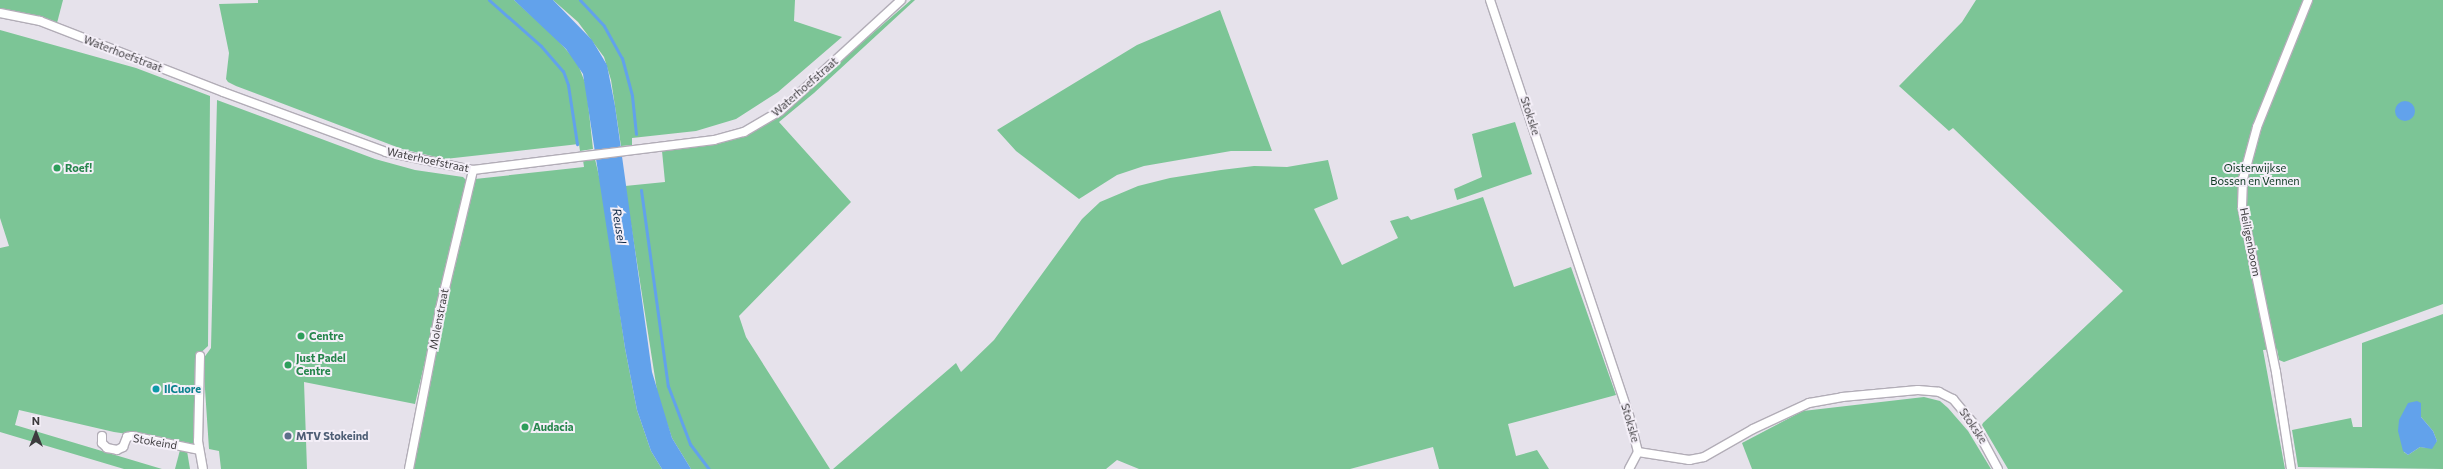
<!DOCTYPE html>
<html>
<head>
<meta charset="utf-8">
<style>
	body { margin:0 }
	#map { position:relative; width:2443px; height:469px; overflow:hidden; background:#e6e2eb; font-family:Commissioner,sans-serif }
	div>[style] { position:absolute }
	.green>* { inset:0; background:#7cc596 }
	.water>* { inset:0; background:#62a2eb }
	.round { border-radius:50% }
	.stream>* { height:3px; margin:-1.5px; padding:0 1.5px; transform-origin:1.5px; border-radius:1.5px; background:#62a2eb }
	.roads { filter:drop-shadow(1px 0 #b2adb7) drop-shadow(-1px 0 #b2adb7) drop-shadow(0 1px #b2adb7) drop-shadow(0 -1px #b2adb7) }
	.minor>* { height:8px; margin:-4px; padding:0 4px; transform-origin:4px; border-radius:4px; background:#fff }
	.dots>* { width:11px; height:11px; translate:-50% -50%; box-sizing:border-box; border:2px solid #f4eff8; border-radius:50% }
	span { translate:-50% -50%; white-space:nowrap; text-align:center; line-height:1.15; -webkit-text-stroke:4px #f4eff8; paint-order:stroke }
	.street-label { font-size:11px; color:#3d3b3e }
	.leisure-label { font-size:11px; color:#27864d; font-weight:700 }
	.left { translate:0 -50%; text-align:left }
	.park-label { font-size:11px; color:#0a351e }
	.culture-label { font-size:11px; color:#0d838f; font-weight:700 }
	.service-label { font-size:11px; color:#4e5e75; font-weight:700 }
	.water-label { font-size:12px; color:#112b48; font-style:italic }
	.north { position:absolute; left:16px; top:413px; width:40px; height:40px; -webkit-text-stroke:3px #f4eff8; paint-order:stroke; rotate:0deg; font-size:11px; font-weight:700; line-height:16px; text-align:center; color:#3d3b3e }
	.north::after { content:''; display:block; margin:auto; width:14px; height:18px; background:#3d3b3e; clip-path:polygon(50% 0,100% 100%,50% 72%,0 100%) }
</style>
</head>
<body>
<div id="map">
	<div class="green">
		<i style="clip-path:polygon(0 0,63px 0,57px 23px,0 8px)"></i>
		<i style="clip-path:polygon(258px 0,514px 0,556px 38px,577px 62px,586px 85px,593px 149px,580px 151px,579px 144px,445px 159px,402px 149px,236px 86px,228px 82px,226px 79px,229px 53px,219px 4px,258px 3px)"></i>
		<i style="clip-path:polygon(553px 0,795px 0,794px 21px,842px 37px,778px 92px,736px 119px,696px 131px,632px 138px,632px 145px,621px 146px,611px 80px,604px 57px,578px 22px)"></i>
		<i style="clip-path:polygon(911px 0,915px 0,814px 93px,779px 122px,851px 202px,739px 316px,746px 337px,830px 469px,691px 469px,672px 438px,658px 397px,625px 186px,665px 182px,662px 151px,726px 141px,772px 121px)"></i>
		<i style="clip-path:polygon(1976px 0,2443px 0,2443px 304px,2284px 362px,2279px 360px,2277px 349px,2263px 350px,2285px 469px,2008px 469px,1982px 425px,1983px 423px,2123px 291px,1953px 128px,1949px 131px,1899px 86px,1962px 22px)"></i>
		<i style="clip-path:polygon(1220px 10px,1272px 151px,1231px 151px,1144px 166px,1117px 175px,1079px 199px,1016px 151px,997px 130px,1137px 45px)"></i>
		<i style="clip-path:polygon(0 30px,136px 68px,210px 96px,208px 346px,195px 358px,195px 444px,114px 432px,19px 410px,15px 425px,162px 469px,124px 469px,0 432px,0 248px,9px 246px,0 218px)"></i>
		<i style="clip-path:polygon(217px 100px,375px 159px,415px 170px,463px 177px,467px 181px,415px 404px,304px 382px,307px 469px,221px 469px,219px 451px,209px 449px,203px 359px,211px 348px)"></i>
		<i style="clip-path:polygon(1515px 122px,1532px 174px,1457px 200px,1454px 189px,1482px 177px,1472px 134px)"></i>
		<i style="clip-path:polygon(595px 159px,602px 189px,625px 348px,637px 410px,651px 451px,662px 469px,413px 469px,441px 325px,475px 179px,584px 167px,583px 160px)"></i>
		<i style="clip-path:polygon(1328px 160px,1338px 199px,1314px 209px,1342px 265px,1398px 238px,1390px 221px,1408px 216px,1411px 220px,1483px 197px,1514px 287px,1571px 267px,1616px 395px,1508px 424px,1516px 456px,1537px 450px,1549px 469px,1439px 469px,1433px 447px,1350px 469px,1139px 469px,1117px 460px,1106px 469px,833px 469px,956px 363px,961px 372px,994px 340px,1082px 219px,1100px 202px,1138px 186px,1170px 178px,1221px 170px,1254px 166px,1287px 167px)"></i>
		<i style="clip-path:polygon(evenodd,2443px 314px,2443px 469px,2298px 467px,2292px 430px,2351px 418px,2353px 427px,2362px 427px,2362px 343px,2443px 314px,2421px 406px,2421px 417px,2433px 431px,2437px 441px,2429px 448px,2420px 447px,2408px 455px,2404px 452px,2421px 406px)"></i>
		<i style="clip-path:polygon(1924px 397px,1940px 401px,1948px 408px,1968px 431px,1991px 469px,1752px 469px,1742px 443px,1803px 411px)"></i>
		<i style="clip-path:polygon(180px 450px,187px 451px,190px 469px,175px 469px)"></i>
	</div>
	<div class="water">
		<i style="clip-path:polygon(514px 0,553px 0,592px 40px,607px 65px,615px 106px,652px 372px,672px 438px,691px 469px,662px 469px,651px 451px,637px 410px,625px 348px,583px 74px,566px 49px)"></i>
		<i class="round" style="left:2395px;top:101px;width:20px;height:20px"></i>
		<i style="clip-path:polygon(2417px 401px,2421px 403px,2421px 417px,2433px 431px,2437px 441px,2432px 449px,2420px 447px,2408px 455px,2403px 451px,2398px 431px,2399px 420px,2408px 403px)"></i>
	</div>
	<div class="stream">
		<i style="left:489px;top:0;width:69px;rotate:41.5deg"></i>
		<i style="left:541px;top:46px;width:33px;rotate:49deg"></i>
		<i style="left:563px;top:71px;width:15px;rotate:70deg"></i>
		<i style="left:568px;top:85px;width:60px;rotate:81.3deg"></i>
		<i style="left:580px;top:0;width:35px;rotate:47deg"></i>
		<i style="left:604px;top:26px;width:37px;rotate:61deg"></i>
		<i style="left:622px;top:58px;width:39px;rotate:75deg"></i>
		<i style="left:632px;top:96px;width:38px;rotate:84deg"></i>
		<i style="left:641px;top:190px;width:198px;rotate:82.2deg"></i>
		<i style="left:668px;top:386px;width:62px;rotate:69.2deg"></i>
		<i style="left:690px;top:444px;width:31px;rotate:53deg"></i>
	</div>
	<div class="roads">
		<div class="minor">
			<i style="left:1490px;top:0;width:439px;rotate:71.5deg"></i>
			<i style="left:1629px;top:416px;width:37px;rotate:76deg"></i>
			<i style="left:1638px;top:452px;width:52px;rotate:8.9deg"></i>
			<i style="left:1689px;top:460px;width:15px;rotate:-11deg"></i>
			<i style="left:1704px;top:457px;width:56px;rotate:-29.7deg"></i>
			<i style="left:1753px;top:429px;width:62px;rotate:-24.9deg"></i>
			<i style="left:1809px;top:403px;width:34px;rotate:-10deg"></i>
			<i style="left:1842px;top:397px;width:76px;rotate:-5.3deg"></i>
			<i style="left:1918px;top:390px;width:21px;rotate:5deg"></i>
			<i style="left:1939px;top:392px;width:16px;rotate:27deg"></i>
			<i style="left:1953px;top:399px;width:31px;rotate:50deg"></i>
			<i style="left:1973px;top:423px;width:52px;rotate:61.5deg"></i>
			<i style="left:0;top:13px;width:41px;rotate:11.3deg"></i>
			<i style="left:40px;top:21px;width:196px;rotate:21.2deg"></i>
			<i style="left:223px;top:92px;width:174px;rotate:20.2deg"></i>
			<i style="left:386px;top:152px;width:89px;rotate:11.7deg"></i>
			<i style="left:473px;top:170px;width:243px;rotate:-7.1deg"></i>
			<i style="left:714px;top:140px;width:31px;rotate:-15deg"></i>
			<i style="left:744px;top:132px;width:42px;rotate:-30.3deg"></i>
			<i style="left:780px;top:111px;width:164px;rotate:-42.5deg"></i>
			<i style="left:200px;top:356px;width:85px;rotate:91.3deg"></i>
			<i style="left:198px;top:441px;width:28px;rotate:80deg"></i>
			<i style="left:102px;top:436px;width:7px;rotate:90deg"></i>
			<i style="left:102px;top:443px;width:7px;rotate:45deg"></i>
			<i style="left:107px;top:448px;width:10px;rotate:11deg"></i>
			<i style="left:117px;top:450px;width:7px;rotate:-27deg"></i>
			<i style="left:123px;top:447px;width:11px;rotate:-68deg"></i>
			<i style="left:127px;top:437px;width:5px;rotate:-11deg"></i>
			<i style="left:132px;top:436px;width:68px;rotate:11.8deg"></i>
			<i style="left:409px;top:469px;width:163px;rotate:-79deg"></i>
			<i style="left:440px;top:309px;width:143px;rotate:-76.6deg"></i>
			<i style="left:1629px;top:469px;width:19px;rotate:-62deg"></i>
			<i style="left:2291px;top:469px;width:98px;rotate:-98.8deg"></i>
			<i style="left:2276px;top:372px;width:168px;rotate:-101.6deg"></i>
			<i style="left:2242px;top:207px;width:28px;rotate:-88deg"></i>
			<i style="left:2243px;top:179px;width:54px;rotate:-74.9deg"></i>
			<i style="left:2257px;top:127px;width:137px;rotate:-68.1deg"></i>
		</div>
	</div>
	<div class="dots">
		<i style="left:57px;top:168px;background:#2e9e5b"></i>
		<i style="left:301px;top:336px;background:#2e9e5b"></i>
		<i style="left:288px;top:365px;background:#2e9e5b"></i>
		<i style="left:156px;top:389px;background:#0f9aa8"></i>
		<i style="left:525px;top:427px;background:#2e9e5b"></i>
		<i style="left:288px;top:436px;background:#5c6f8a"></i>
	</div>
	<div class="street-label">
		<span style="left:123px;top:54px;rotate:21deg">Waterhoefstraat</span>
		<span style="left:805px;top:87px;rotate:-41deg">Waterhoefstraat</span>
		<span style="left:1530px;top:116px;rotate:72deg">Stokske</span>
		<span style="left:428px;top:160px;rotate:12deg">Waterhoefstraat</span>
		<span style="left:2250px;top:242px;rotate:79deg">Heiligenboom</span>
		<span style="left:439px;top:319px;rotate:-79deg">Molenstraat</span>
		<span style="left:1630px;top:423px;rotate:74deg">Stokske</span>
		<span style="left:1973px;top:426px;rotate:56deg">Stokske</span>
		<span style="left:155px;top:442px;rotate:10deg">Stokeind</span>
	</div>
	<div class="leisure-label">
		<span class="left" style="left:65px;top:168px">Roef!</span>
		<span class="left" style="left:309px;top:336px">Centre</span>
		<span class="left" style="left:296px;top:365px">Just Padel<br>Centre</span>
		<span class="left" style="left:533px;top:427px">Audacia</span>
	</div>
	<div class="park-label">
		<span style="left:2255px;top:175px">Oisterwijkse<br>Bossen en Vennen</span>
	</div>
	<div class="culture-label">
		<span class="left" style="left:164px;top:389px">IlCuore</span>
	</div>
	<div class="service-label">
		<span class="left" style="left:296px;top:436px">MTV Stokeind</span>
	</div>
	<div class="water-label">
		<span style="left:619px;top:226px;rotate:81deg">Reusel</span>
	</div>
	<div class="north">N</div>
</div>
</body>
</html>
